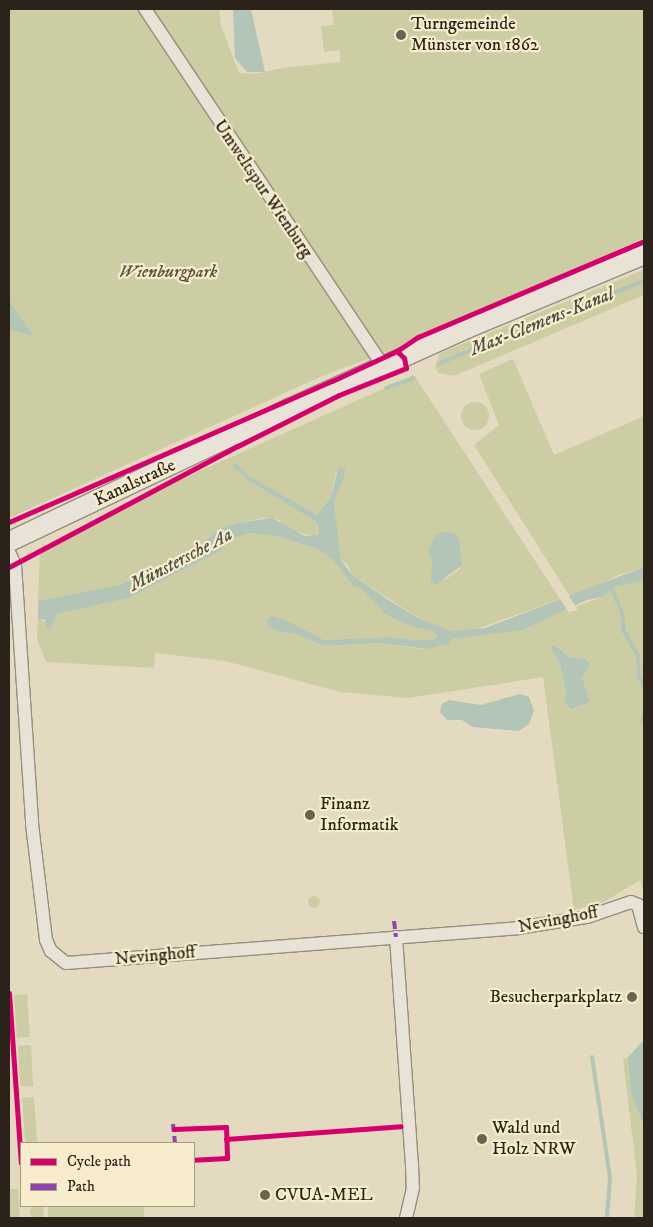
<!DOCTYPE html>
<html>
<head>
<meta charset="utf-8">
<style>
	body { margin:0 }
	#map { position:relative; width:653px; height:1227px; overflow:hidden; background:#e4dac0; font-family:"IM FELL DW Pica",serif }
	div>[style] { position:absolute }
	.green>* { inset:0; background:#cdcda3; transform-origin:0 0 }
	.round { border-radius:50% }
	.water>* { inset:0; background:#b2c5b7 }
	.pier>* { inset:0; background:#e4dac0 }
	.stream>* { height:4px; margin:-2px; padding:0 2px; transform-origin:2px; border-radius:2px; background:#b2c5b7 }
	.roads { filter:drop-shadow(1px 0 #948e7f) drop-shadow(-1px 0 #948e7f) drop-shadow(0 1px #948e7f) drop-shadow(0 -1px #948e7f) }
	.minor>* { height:12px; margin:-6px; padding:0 6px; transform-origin:6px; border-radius:6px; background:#e8e3d6 }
	.secondary>* { height:19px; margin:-9.5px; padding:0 9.5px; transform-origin:9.5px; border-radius:9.5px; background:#e8e3d6 }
	.quiet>* { height:4px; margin-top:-2px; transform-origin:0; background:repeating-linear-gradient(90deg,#8e44ad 0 8px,transparent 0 12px) }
	.cycleway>* { height:5px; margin:-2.5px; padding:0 2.5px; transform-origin:2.5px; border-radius:2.5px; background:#d6006c }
	.dots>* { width:14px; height:14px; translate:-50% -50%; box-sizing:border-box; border:2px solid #f7eccc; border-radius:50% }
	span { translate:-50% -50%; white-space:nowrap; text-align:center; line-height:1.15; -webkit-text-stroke:4.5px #f7eccc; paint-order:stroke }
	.poi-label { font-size:18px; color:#2b2219 }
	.left { translate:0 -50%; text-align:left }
	.right { translate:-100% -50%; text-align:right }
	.street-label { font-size:18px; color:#2b2219 }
	.park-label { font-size:18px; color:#56523c; font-style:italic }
	.water-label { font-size:19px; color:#4d5047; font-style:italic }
	.frame { position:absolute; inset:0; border:10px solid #2b2219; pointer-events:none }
	.legend { position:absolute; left:20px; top:1142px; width:175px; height:65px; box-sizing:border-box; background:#f7eccc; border:1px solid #a59b84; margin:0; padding:6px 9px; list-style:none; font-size:15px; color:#2b2219 }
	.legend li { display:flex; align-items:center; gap:10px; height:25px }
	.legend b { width:25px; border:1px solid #a59b84 }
</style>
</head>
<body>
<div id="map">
	<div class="green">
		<i style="clip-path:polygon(9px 9px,219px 9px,221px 26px,239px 73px,255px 74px,282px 68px,340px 62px,340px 50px,324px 52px,321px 26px,334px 25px,332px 9px,644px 9px,644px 238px,410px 343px,320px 377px,9px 518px)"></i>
		<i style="clip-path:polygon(644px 270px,644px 295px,454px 376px,438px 373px,435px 366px,440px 353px)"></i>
		<i style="clip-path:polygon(513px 359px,554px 455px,644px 416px,644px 567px,616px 576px,586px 592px,569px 595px,474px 445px,499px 425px,479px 374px)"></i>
		<i style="clip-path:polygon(evenodd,414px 375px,560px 599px,471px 631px,452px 631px,422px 620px,352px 575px,347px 564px,341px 560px,334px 501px,344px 478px,336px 472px,331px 497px,317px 515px,248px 475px,249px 481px,315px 521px,319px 530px,315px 537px,285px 528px,279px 520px,263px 518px,237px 523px,220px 529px,172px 566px,118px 585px,38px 601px,40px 550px,175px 482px,414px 375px,433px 539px,460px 543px,460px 569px,446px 579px,431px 582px,434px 573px,429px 549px,433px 539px)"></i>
		<i class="round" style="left:461px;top:402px;width:28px;height:28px"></i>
		<i style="clip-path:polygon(evenodd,250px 533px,276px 536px,318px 549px,332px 559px,351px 584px,362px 589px,385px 614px,412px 627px,434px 631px,437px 636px,435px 639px,419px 640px,387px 637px,324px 640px,272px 616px,279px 632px,296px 634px,324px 646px,379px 643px,421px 649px,446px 645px,452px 639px,529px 628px,535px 622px,602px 597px,615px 587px,644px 580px,644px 891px,640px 880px,604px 902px,574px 910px,543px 677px,408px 698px,340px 692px,225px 661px,155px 653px,154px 668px,46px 662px,37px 640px,38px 618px,47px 623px,57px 614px,129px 598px,218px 552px,228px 540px,250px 533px,555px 644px,569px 657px,586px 659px,590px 664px,582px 677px,590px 702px,577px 707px,566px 692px,560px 665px,551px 648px,555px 644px)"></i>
		<i class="round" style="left:308px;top:896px;width:12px;height:12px"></i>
		<i style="left:27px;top:994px;width:43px;height:13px;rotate:86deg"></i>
		<i style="left:31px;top:1045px;width:41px;height:13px;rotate:87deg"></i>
		<i style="clip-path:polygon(628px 1057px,631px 1093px,644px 1127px,644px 1218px,634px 1218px,637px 1176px,623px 1059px)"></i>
		<i style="left:34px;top:1097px;width:46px;height:12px;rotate:86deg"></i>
		<i style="clip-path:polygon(9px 1189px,18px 1189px,20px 1218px,9px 1218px)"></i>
		<i class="round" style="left:30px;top:1205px;width:14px;height:14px"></i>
		<i style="left:48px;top:1206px;width:96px;height:12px"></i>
	</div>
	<div class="water">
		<i style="clip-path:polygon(233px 9px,251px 9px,265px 72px,247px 72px,235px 58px)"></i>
		<i style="clip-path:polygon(9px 302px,25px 324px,34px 336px,9px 329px)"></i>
		<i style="clip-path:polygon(236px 463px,248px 475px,317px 515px,331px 497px,338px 469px,345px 468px,344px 478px,334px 501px,341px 560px,352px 575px,390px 601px,422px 620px,452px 631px,485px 628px,644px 567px,644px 580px,615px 587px,602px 597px,587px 600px,523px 630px,452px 639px,449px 644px,427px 649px,379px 643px,324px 646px,296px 634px,279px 632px,268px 626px,266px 621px,272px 616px,285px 620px,324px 640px,387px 637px,419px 640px,435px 639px,437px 636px,434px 631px,412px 627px,385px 614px,362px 589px,353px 586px,332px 559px,318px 549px,276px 536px,250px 533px,228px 540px,220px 551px,129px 598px,57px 614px,50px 629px,46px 627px,45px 620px,35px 618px,34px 603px,38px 601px,118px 585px,172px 566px,220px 529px,237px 523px,272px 518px,305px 536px,318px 535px,319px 528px,315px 521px,249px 481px,232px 465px)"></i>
		<i style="clip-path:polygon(442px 532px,454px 533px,459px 539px,462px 565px,436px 585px,431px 582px,432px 560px,428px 551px,435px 535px)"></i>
		<i style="clip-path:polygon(554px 644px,569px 657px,586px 659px,590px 664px,582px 677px,590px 702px,571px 709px,565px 703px,566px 692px,560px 665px,551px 648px)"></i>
		<i style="clip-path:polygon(520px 694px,529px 697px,534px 711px,529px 724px,519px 731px,473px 727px,462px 720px,447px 720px,440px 712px,442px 704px,449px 700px,481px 705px)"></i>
		<i style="clip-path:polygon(644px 1040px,644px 1127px,631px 1093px,628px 1057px)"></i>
	</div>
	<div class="pier">
		<i style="clip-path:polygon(567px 593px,578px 610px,568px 612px,559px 597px)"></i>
		<i style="clip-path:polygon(38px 598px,38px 621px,9px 631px,9px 609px)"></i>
	</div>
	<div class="stream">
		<i style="left:440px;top:363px;width:220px;rotate:-21.9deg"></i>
		<i style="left:386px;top:388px;width:29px;rotate:-20deg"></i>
		<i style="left:611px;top:587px;width:28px;rotate:67deg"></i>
		<i style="left:622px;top:613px;width:18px;rotate:84deg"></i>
		<i style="left:624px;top:631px;width:29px;rotate:61deg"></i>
		<i style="left:638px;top:656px;width:20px;rotate:87deg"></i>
		<i style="left:639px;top:676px;width:11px;rotate:63deg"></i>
		<i style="left:642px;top:722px;width:8px;rotate:-76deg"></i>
		<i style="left:592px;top:1057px;width:121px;rotate:81.5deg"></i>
		<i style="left:610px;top:1177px;width:41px;rotate:94.2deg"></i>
	</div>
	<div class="roads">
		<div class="minor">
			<i style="left:145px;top:9px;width:430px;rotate:56.3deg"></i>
			<i style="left:9px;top:552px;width:14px;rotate:65deg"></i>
			<i style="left:15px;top:565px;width:260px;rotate:86.2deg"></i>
			<i style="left:32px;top:824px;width:117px;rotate:83.1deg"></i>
			<i style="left:46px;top:940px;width:12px;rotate:66deg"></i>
			<i style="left:51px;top:951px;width:19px;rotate:39deg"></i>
			<i style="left:66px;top:963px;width:453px;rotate:-4.4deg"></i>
			<i style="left:518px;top:928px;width:70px;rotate:-9.1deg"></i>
			<i style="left:587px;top:917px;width:46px;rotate:-18.8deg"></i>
			<i style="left:631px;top:902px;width:8px;rotate:23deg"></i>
			<i style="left:638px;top:905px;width:23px;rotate:75deg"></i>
			<i style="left:396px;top:937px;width:228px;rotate:86deg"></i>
			<i style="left:412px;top:1164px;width:24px;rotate:88deg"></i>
			<i style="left:413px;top:1188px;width:31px;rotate:103deg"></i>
		</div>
		<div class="secondary">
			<i style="left:9px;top:541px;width:310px;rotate:-25.4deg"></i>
			<i style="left:289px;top:408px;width:194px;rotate:-24.3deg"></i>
			<i style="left:466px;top:328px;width:193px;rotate:-22.6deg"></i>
		</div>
	</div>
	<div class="quiet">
		<i style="left:394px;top:921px;width:16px;rotate:83deg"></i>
		<i style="left:173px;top:1124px;width:19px;rotate:84deg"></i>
	</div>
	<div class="cycleway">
		<i style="left:9px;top:522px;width:352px;rotate:-23.6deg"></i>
		<i style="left:332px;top:381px;width:72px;rotate:-24.8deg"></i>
		<i style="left:397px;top:351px;width:25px;rotate:-34deg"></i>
		<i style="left:418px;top:337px;width:246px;rotate:-23deg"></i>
		<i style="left:9px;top:567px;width:259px;rotate:-27.9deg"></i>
		<i style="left:238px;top:446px;width:113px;rotate:-26.8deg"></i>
		<i style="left:339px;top:395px;width:72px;rotate:-21.9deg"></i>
		<i style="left:406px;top:368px;width:10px;rotate:-101deg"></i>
		<i style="left:404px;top:358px;width:10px;rotate:-135deg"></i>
		<i style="left:9px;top:993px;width:170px;rotate:86deg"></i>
		<i style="left:174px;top:1129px;width:52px;rotate:-2.2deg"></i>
		<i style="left:226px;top:1127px;width:31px;rotate:88deg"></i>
		<i style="left:227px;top:1158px;width:33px;rotate:177deg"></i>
		<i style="left:226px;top:1139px;width:175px;rotate:-4.2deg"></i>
	</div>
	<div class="dots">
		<i style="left:401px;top:35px;background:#6c6253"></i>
		<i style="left:310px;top:815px;background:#6c6253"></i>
		<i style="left:632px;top:997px;background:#6c6253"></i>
		<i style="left:482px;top:1139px;background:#6c6253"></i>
		<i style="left:265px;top:1195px;background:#6c6253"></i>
	</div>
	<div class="poi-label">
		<span class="left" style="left:411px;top:35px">Turngemeinde<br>Münster von 1862</span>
		<span class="left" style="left:320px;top:815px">Finanz<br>Informatik</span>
		<span class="right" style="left:622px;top:997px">Besucherparkplatz</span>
		<span class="left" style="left:492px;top:1139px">Wald und<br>Holz NRW</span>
		<span class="left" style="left:275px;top:1195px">CVUA-MEL</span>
	</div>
	<div class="street-label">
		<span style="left:263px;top:189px;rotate:56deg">Umweltspur Wienburg</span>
		<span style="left:135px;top:483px;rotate:-25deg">Kanalstraße</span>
		<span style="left:558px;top:920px;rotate:-11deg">Nevinghoff</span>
		<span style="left:155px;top:956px;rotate:-5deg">Nevinghoff</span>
	</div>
	<div class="park-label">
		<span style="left:168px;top:272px">Wienburgpark</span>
	</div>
	<div class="water-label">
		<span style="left:542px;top:322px;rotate:-22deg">Max-Clemens-Kanal</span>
		<span style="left:181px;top:560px;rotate:-28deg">Münstersche Aa</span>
	</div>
	<div class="frame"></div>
	<ul class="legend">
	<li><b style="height:6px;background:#d6006c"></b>Cycle path</li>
	<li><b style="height:6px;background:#8e44ad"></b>Path</li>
	</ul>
</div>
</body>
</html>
